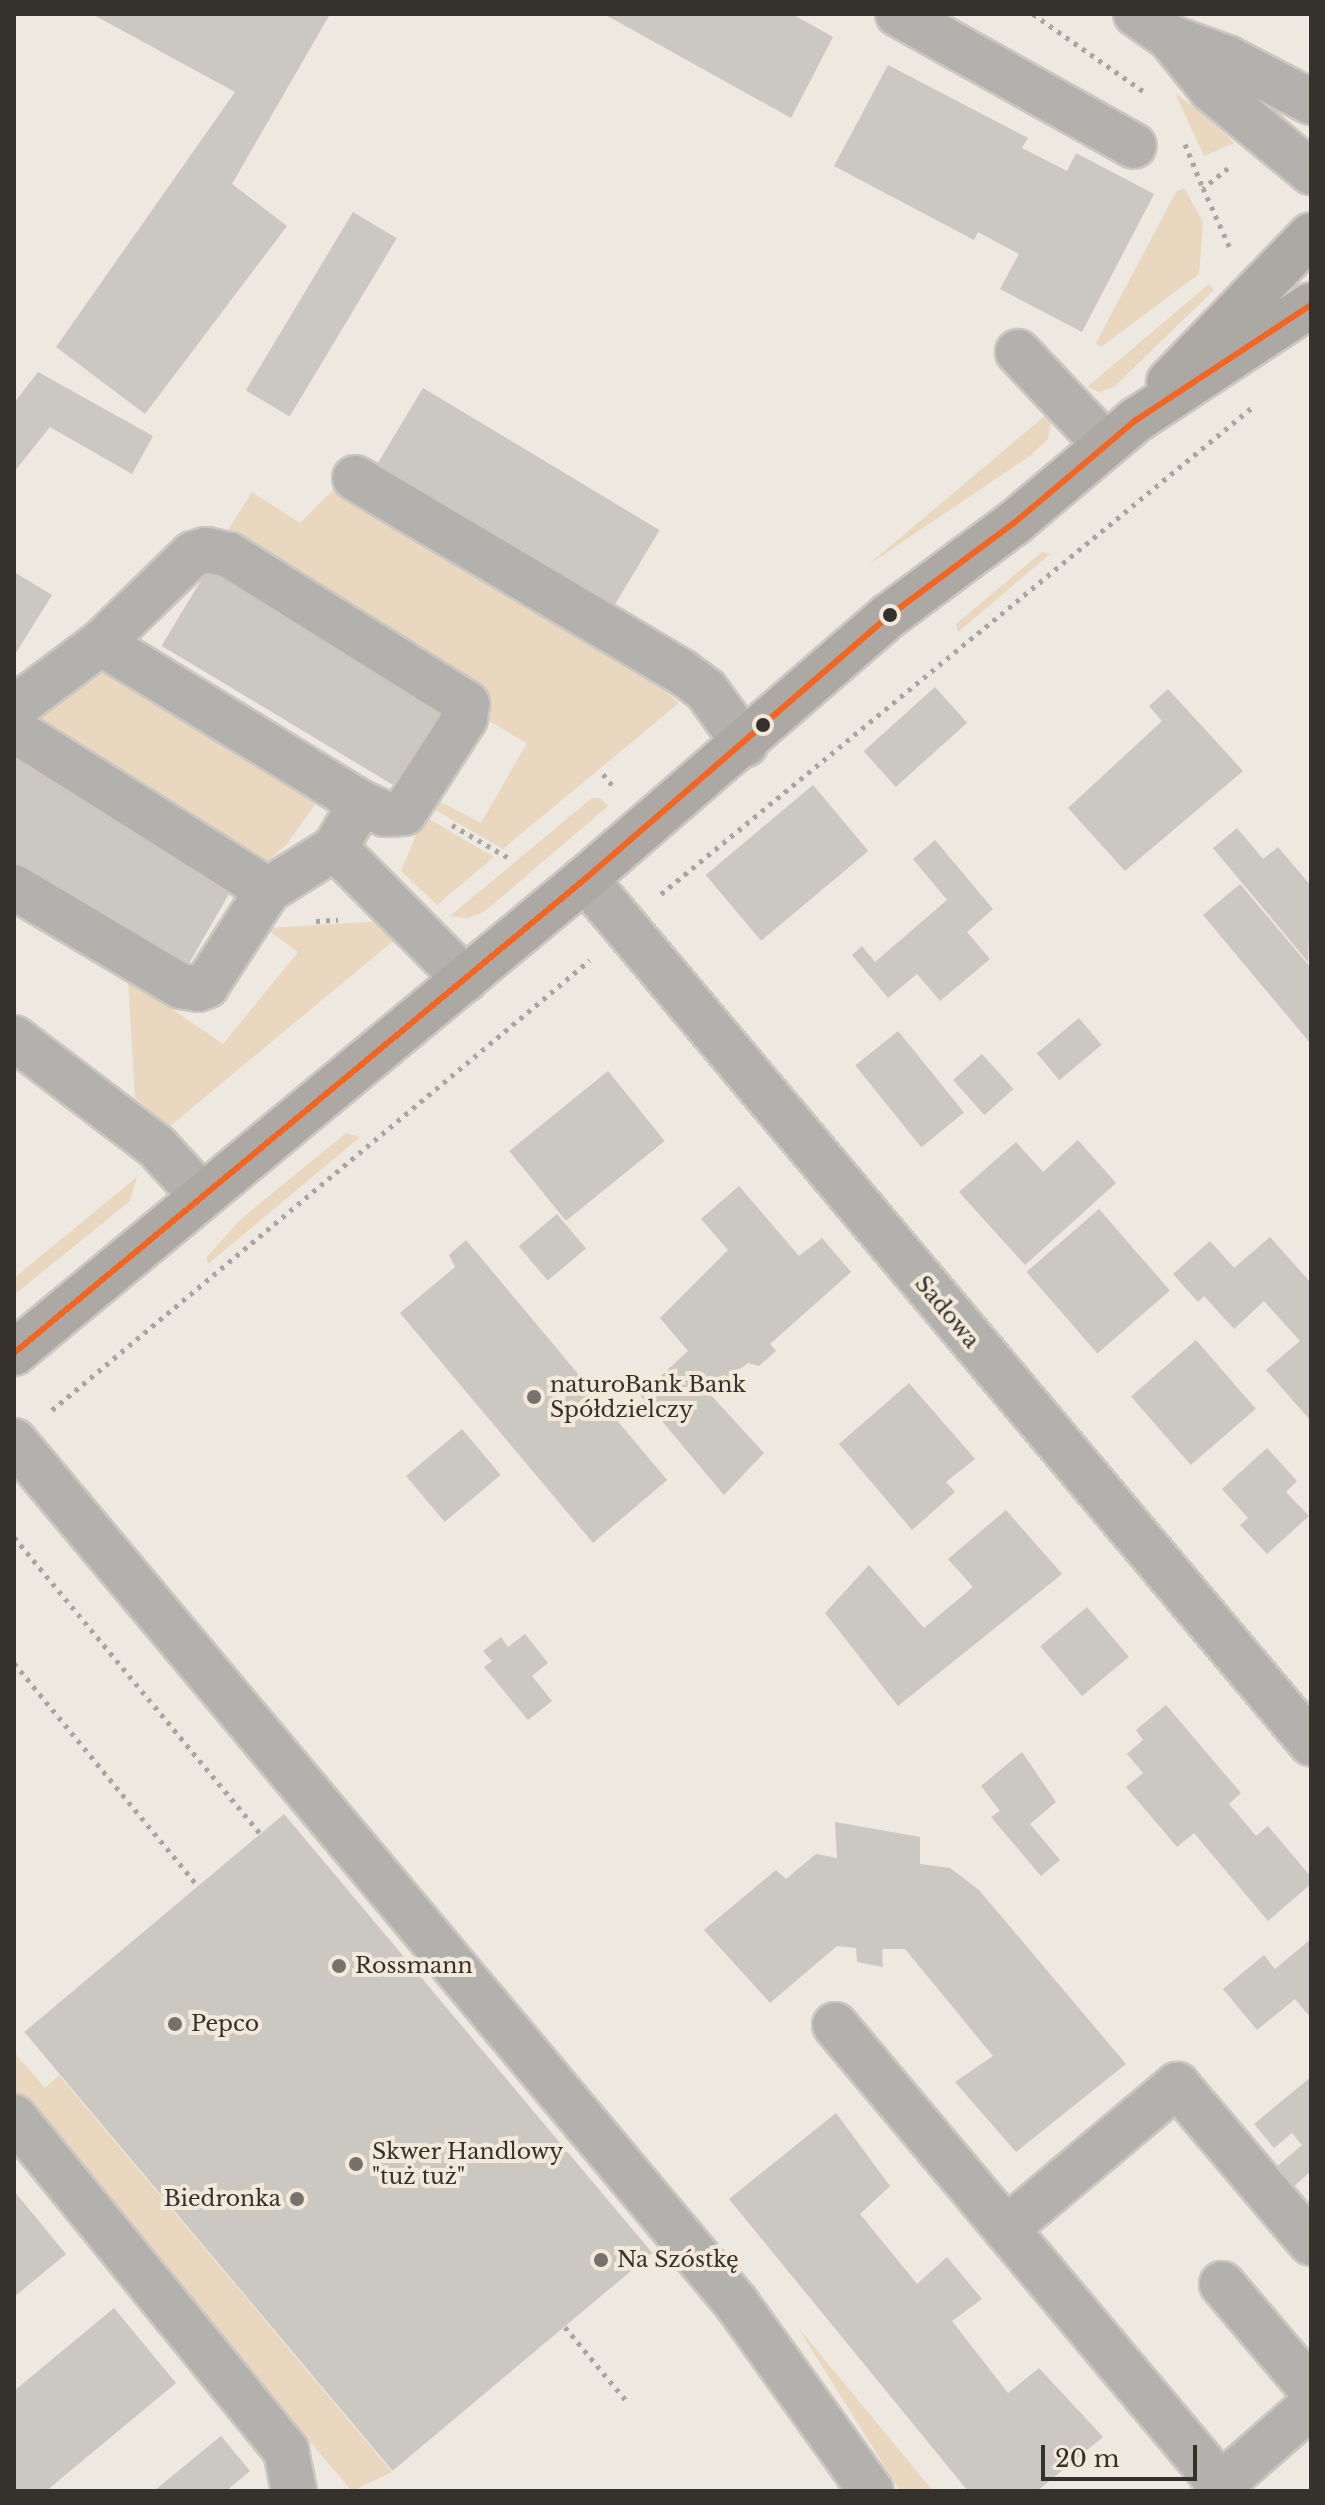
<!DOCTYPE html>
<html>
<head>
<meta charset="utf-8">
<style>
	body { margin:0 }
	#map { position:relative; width:1325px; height:2505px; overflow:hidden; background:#ede8e0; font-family:"Libre Baskerville",serif }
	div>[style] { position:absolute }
	.green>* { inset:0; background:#e9d8bf }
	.building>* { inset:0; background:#cbc7c1; transform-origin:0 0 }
	.path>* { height:5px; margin-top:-2.5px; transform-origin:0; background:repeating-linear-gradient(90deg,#a8a6a3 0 4px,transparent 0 10px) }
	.roads { filter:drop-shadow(2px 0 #cbc6c0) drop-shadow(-2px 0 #cbc6c0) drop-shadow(0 2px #cbc6c0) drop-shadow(0 -2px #cbc6c0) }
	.minor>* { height:44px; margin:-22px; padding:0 22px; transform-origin:22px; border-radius:22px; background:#b3b1ae }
	.major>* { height:44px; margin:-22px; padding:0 22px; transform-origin:22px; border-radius:22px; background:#aca9a4 }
	.bus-1>* { height:6px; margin:-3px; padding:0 3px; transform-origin:3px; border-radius:3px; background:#f26522 }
	.dots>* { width:22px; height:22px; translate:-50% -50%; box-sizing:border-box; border:4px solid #f2e9db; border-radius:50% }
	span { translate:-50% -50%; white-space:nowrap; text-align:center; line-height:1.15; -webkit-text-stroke:8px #f2e9db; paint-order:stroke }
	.street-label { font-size:22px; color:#35312c }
	.poi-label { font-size:22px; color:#35312c }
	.left { translate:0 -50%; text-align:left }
	.right { translate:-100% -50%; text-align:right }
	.frame { position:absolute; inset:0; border:16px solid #35312c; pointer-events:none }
	.scale { position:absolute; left:1041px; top:2445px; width:156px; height:36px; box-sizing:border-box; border:4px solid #35312c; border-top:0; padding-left:10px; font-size:24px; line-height:28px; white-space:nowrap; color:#35312c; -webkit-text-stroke:6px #f2e9db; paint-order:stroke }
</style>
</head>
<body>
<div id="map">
	<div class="green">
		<i style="clip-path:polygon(1175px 93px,1208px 117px,1234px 143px,1204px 156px)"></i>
		<i style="clip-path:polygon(1184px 188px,1203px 222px,1199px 274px,1101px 347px,1096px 343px,1176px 192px)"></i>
		<i style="clip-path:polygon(1209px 284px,1214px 290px,1114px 387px,1099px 392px,1087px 387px)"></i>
		<i style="clip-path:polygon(1046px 415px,1051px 422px,1048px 439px,1030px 456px,868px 565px)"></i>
		<i style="clip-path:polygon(335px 488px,666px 691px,679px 703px,503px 849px,430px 807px,435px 799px,481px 823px,527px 743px,485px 719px,487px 698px,225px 535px,252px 492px,300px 523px)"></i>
		<i style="clip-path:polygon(1042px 552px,1050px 554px,958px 632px,956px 624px)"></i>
		<i style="clip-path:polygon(103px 671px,124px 677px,321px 796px,287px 844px,264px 865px,30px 725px,43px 704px,88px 672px)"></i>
		<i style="clip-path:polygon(592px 798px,600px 798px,608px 806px,484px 912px,467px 918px,450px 916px)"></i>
		<i style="clip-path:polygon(424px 816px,494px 857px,437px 905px,401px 871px)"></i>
		<i style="clip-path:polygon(385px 921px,398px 937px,169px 1127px,135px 1098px,128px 979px,223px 1044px,298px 952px,265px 928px)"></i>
		<i style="clip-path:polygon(346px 1133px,360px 1137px,208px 1264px,206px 1258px,241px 1219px)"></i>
		<i style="clip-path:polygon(137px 1177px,130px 1201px,14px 1295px,14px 1278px)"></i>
		<i style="clip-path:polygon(14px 2052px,45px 2088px,59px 2075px,392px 2472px,352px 2491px,305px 2436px,299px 2439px,14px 2098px)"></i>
		<i style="clip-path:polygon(797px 2326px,933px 2491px,900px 2491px)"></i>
	</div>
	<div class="building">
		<i style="clip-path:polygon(92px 14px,330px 14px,232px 184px,287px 226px,145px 414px,56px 347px,235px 92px)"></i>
		<i style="clip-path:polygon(604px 14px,792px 14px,833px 37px,791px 118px)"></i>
		<i style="clip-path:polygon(888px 65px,1028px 138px,1022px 148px,1067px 171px,1076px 153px,1154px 194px,1082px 332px,1000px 289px,1019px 254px,978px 232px,974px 240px,834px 166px)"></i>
		<i style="left:353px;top:212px;width:51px;height:208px;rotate:31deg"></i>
		<i style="clip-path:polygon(38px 372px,153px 436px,132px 474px,50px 427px,14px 472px,14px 403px)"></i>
		<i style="left:423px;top:388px;width:276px;height:92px;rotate:31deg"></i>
		<i style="left:209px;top:567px;width:277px;height:92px;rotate:31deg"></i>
		<i style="clip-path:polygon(14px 572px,52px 595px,14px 656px)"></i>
		<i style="left:935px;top:687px;width:48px;height:96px;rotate:48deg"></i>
		<i style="clip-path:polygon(1168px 689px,1243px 771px,1125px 871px,1068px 808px,1162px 721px,1149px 706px)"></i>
		<i style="clip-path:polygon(14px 757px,233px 887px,187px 967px,14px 864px)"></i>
		<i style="left:813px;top:785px;width:86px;height:140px;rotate:50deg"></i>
		<i style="clip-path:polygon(1237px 828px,1263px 859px,1278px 847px,1311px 886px,1308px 962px,1213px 848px)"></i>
		<i style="clip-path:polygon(935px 840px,993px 909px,967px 932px,990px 959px,940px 1001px,917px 974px,888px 998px,852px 955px,862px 946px,875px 962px,947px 900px,913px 859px)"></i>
		<i style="clip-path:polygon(1240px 884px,1311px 968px,1311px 1044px,1203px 915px)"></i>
		<i style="left:1079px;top:1018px;width:35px;height:55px;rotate:50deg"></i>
		<i style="left:898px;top:1031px;width:105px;height:55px;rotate:51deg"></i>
		<i style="left:982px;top:1054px;width:47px;height:39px;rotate:48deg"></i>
		<i style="left:608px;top:1071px;width:90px;height:127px;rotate:51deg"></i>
		<i style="clip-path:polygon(1078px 1140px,1116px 1183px,1025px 1265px,959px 1192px,1016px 1142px,1043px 1172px)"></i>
		<i style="clip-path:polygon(739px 1186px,799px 1256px,822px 1238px,851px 1272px,770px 1344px,776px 1351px,759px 1366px,748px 1363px,709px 1393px,764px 1453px,724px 1495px,640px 1395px,688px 1351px,660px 1318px,728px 1250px,701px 1219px)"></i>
		<i style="left:1099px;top:1209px;width:108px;height:96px;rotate:49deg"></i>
		<i style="left:557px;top:1214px;width:45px;height:50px;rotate:50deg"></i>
		<i style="clip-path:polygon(1270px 1237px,1310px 1282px,1311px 1421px,1266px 1370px,1300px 1341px,1264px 1301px,1234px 1329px,1204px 1296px,1198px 1302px,1173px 1274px,1210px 1241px,1234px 1268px)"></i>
		<i style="clip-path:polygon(466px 1240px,667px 1480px,593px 1543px,400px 1313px,455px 1267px,449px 1255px)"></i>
		<i style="left:1196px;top:1340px;width:91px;height:86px;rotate:49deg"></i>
		<i style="clip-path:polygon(909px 1383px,975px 1459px,946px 1482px,955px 1492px,912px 1530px,839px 1444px)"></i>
		<i style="left:462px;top:1429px;width:60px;height:73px;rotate:50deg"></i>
		<i style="clip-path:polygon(1267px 1448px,1297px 1481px,1286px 1492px,1309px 1516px,1267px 1554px,1240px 1525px,1248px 1518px,1222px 1489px)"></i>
		<i style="clip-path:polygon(1006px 1510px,1062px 1574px,898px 1706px,825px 1613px,869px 1565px,924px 1628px,973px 1587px,948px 1559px)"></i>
		<i style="left:1087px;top:1607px;width:65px;height:61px;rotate:50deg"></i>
		<i style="clip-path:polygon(525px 1634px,548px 1663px,532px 1676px,552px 1701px,528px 1720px,484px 1667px,492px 1661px,483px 1651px,501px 1637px,508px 1647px)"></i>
		<i style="clip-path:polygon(1166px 1705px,1241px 1793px,1229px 1804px,1256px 1836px,1268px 1826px,1311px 1877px,1311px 1884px,1268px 1921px,1194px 1833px,1177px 1847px,1126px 1787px,1143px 1773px,1127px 1754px,1143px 1740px,1136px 1730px)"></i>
		<i style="clip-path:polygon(1022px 1752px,1056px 1802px,1030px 1824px,1060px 1860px,1041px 1876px,991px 1817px,1000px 1811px,981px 1786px)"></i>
		<i style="left:284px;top:1814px;width:573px;height:339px;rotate:50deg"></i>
		<i style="clip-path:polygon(835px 1822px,920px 1837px,920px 1864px,950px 1868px,979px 1890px,1126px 2064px,1016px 2152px,955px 2082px,993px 2056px,905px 1949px,882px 1949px,883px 1967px,857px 1962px,856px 1948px,837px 1946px,770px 2003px,704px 1930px,776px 1870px,786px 1879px,816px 1854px,837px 1858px)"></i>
		<i style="clip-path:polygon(1311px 1939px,1311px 2018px,1295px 1999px,1257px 2030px,1223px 1989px,1264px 1955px,1275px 1969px)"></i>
		<i style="clip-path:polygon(1311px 2077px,1311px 2171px,1291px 2189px,1274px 2169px,1302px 2145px,1292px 2133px,1274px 2148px,1254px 2124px)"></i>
		<i style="clip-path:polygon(836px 2113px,890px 2186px,860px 2214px,917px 2284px,947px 2257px,982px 2299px,952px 2321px,1008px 2393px,1039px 2368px,1103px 2437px,1037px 2491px,968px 2491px,729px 2199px)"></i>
		<i style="clip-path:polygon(14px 2191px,66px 2254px,14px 2297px)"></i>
		<i style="clip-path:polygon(114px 2308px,176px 2383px,46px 2491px,14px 2491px,14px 2391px)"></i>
		<i style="clip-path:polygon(221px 2436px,250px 2471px,226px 2491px,154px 2491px)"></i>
	</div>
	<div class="path">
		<i style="left:1033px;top:14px;width:138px;rotate:35deg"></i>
		<i style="left:1185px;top:144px;width:48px;rotate:67.8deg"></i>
		<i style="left:1228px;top:168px;width:32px;rotate:141deg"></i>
		<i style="left:1203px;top:188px;width:66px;rotate:65.8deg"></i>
		<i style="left:603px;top:774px;width:19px;rotate:51deg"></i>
		<i style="left:452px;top:825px;width:64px;rotate:30.2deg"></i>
		<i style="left:661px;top:894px;width:769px;rotate:-39.46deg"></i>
		<i style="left:316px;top:921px;width:22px;rotate:-3deg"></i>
		<i style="left:52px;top:1410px;width:701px;rotate:-39.91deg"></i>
		<i style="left:14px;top:1537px;width:385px;rotate:50.3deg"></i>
		<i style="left:14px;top:1663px;width:289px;rotate:50.5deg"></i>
		<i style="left:565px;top:2327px;width:99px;rotate:50.3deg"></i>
	</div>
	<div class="roads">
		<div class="minor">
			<i style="left:898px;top:14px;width:270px;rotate:29.2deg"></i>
			<i style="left:1136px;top:14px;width:40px;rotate:34.9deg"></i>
			<i style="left:1169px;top:37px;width:62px;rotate:19.9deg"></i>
			<i style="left:1227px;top:58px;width:95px;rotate:27.6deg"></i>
			<i style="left:1169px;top:37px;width:68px;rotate:50.9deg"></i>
			<i style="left:1212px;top:90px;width:129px;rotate:39.6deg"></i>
			<i style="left:1018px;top:352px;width:127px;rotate:46.6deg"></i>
			<i style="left:355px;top:478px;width:380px;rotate:30.7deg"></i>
			<i style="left:682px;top:672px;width:30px;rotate:37deg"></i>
			<i style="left:706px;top:690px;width:67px;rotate:54.2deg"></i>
			<i style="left:14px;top:708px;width:109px;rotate:-36.8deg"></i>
			<i style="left:14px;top:730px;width:300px;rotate:32.2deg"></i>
			<i style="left:335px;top:848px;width:185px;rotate:45.2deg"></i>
			<i style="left:585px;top:879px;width:1129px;rotate:49.96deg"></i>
			<i style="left:14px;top:887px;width:194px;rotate:30.7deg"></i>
			<i style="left:181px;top:986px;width:17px;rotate:10deg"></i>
			<i style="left:198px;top:989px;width:9px;rotate:-21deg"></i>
			<i style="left:206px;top:986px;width:114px;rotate:-57.1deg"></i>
			<i style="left:268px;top:890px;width:79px;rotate:-32.1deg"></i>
			<i style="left:335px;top:848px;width:52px;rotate:-60deg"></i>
			<i style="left:361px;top:803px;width:305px;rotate:-148.4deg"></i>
			<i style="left:101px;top:643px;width:128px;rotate:-44.1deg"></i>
			<i style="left:193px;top:554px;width:14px;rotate:-17deg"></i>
			<i style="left:206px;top:550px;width:24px;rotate:12deg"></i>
			<i style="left:229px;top:555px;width:281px;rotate:32deg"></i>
			<i style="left:467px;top:704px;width:14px;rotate:98deg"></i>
			<i style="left:465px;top:718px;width:113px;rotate:122.7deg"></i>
			<i style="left:404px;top:813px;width:19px;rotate:177deg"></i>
			<i style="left:385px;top:814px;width:26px;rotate:-155deg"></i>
			<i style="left:14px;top:1038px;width:180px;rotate:37.3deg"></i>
			<i style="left:157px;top:1147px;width:64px;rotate:47.5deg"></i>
			<i style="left:14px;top:1441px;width:1126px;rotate:50.04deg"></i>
			<i style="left:737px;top:2304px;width:230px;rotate:54.4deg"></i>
			<i style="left:835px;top:2025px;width:600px;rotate:50deg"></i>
			<i style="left:1221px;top:2485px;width:120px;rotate:-41.3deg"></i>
			<i style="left:14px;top:2117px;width:431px;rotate:50.8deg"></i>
			<i style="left:286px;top:2451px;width:41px;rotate:78.7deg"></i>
			<i style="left:1006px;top:2229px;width:224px;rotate:-40.1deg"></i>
			<i style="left:1177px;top:2085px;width:207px;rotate:49.7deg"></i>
			<i style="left:1222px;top:2284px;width:138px;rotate:49.7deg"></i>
		</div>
		<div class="major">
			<i style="left:1169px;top:382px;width:204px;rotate:-46deg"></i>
			<i style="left:14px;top:1353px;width:742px;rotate:-39.7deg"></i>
			<i style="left:585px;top:879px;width:403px;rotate:-40.9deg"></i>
			<i style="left:890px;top:615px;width:154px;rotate:-36.6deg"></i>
			<i style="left:1014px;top:523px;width:160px;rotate:-40.2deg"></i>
			<i style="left:1136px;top:420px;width:209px;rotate:-33.3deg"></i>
		</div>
	</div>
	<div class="bus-1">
		<i style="left:14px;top:1353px;width:742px;rotate:-39.7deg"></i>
		<i style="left:585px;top:879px;width:403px;rotate:-40.9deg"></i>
		<i style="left:890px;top:615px;width:154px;rotate:-36.6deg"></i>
		<i style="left:1014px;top:523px;width:160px;rotate:-40.2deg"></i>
		<i style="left:1136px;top:420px;width:209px;rotate:-33.3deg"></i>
	</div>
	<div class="dots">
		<i style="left:890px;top:615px;background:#35312c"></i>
		<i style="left:763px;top:725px;background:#35312c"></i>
		<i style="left:534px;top:1397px;background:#75716b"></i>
		<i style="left:339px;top:1966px;background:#75716b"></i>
		<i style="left:175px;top:2024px;background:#75716b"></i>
		<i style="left:356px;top:2164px;background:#75716b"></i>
		<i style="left:297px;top:2199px;background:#75716b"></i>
		<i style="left:601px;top:2260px;background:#75716b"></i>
	</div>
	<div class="street-label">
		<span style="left:947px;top:1312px;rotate:50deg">Sadowa</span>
	</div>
	<div class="poi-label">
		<span class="left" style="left:550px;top:1397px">naturoBank Bank<br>Spółdzielczy</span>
		<span class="left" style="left:355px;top:1966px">Rossmann</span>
		<span class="left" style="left:191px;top:2024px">Pepco</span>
		<span class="left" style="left:372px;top:2164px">Skwer Handlowy<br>"tuż tuż"</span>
		<span class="right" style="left:281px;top:2199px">Biedronka</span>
		<span class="left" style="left:617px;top:2260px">Na Szóstkę</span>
	</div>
	<div class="frame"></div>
	<div class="scale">20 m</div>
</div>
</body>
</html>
